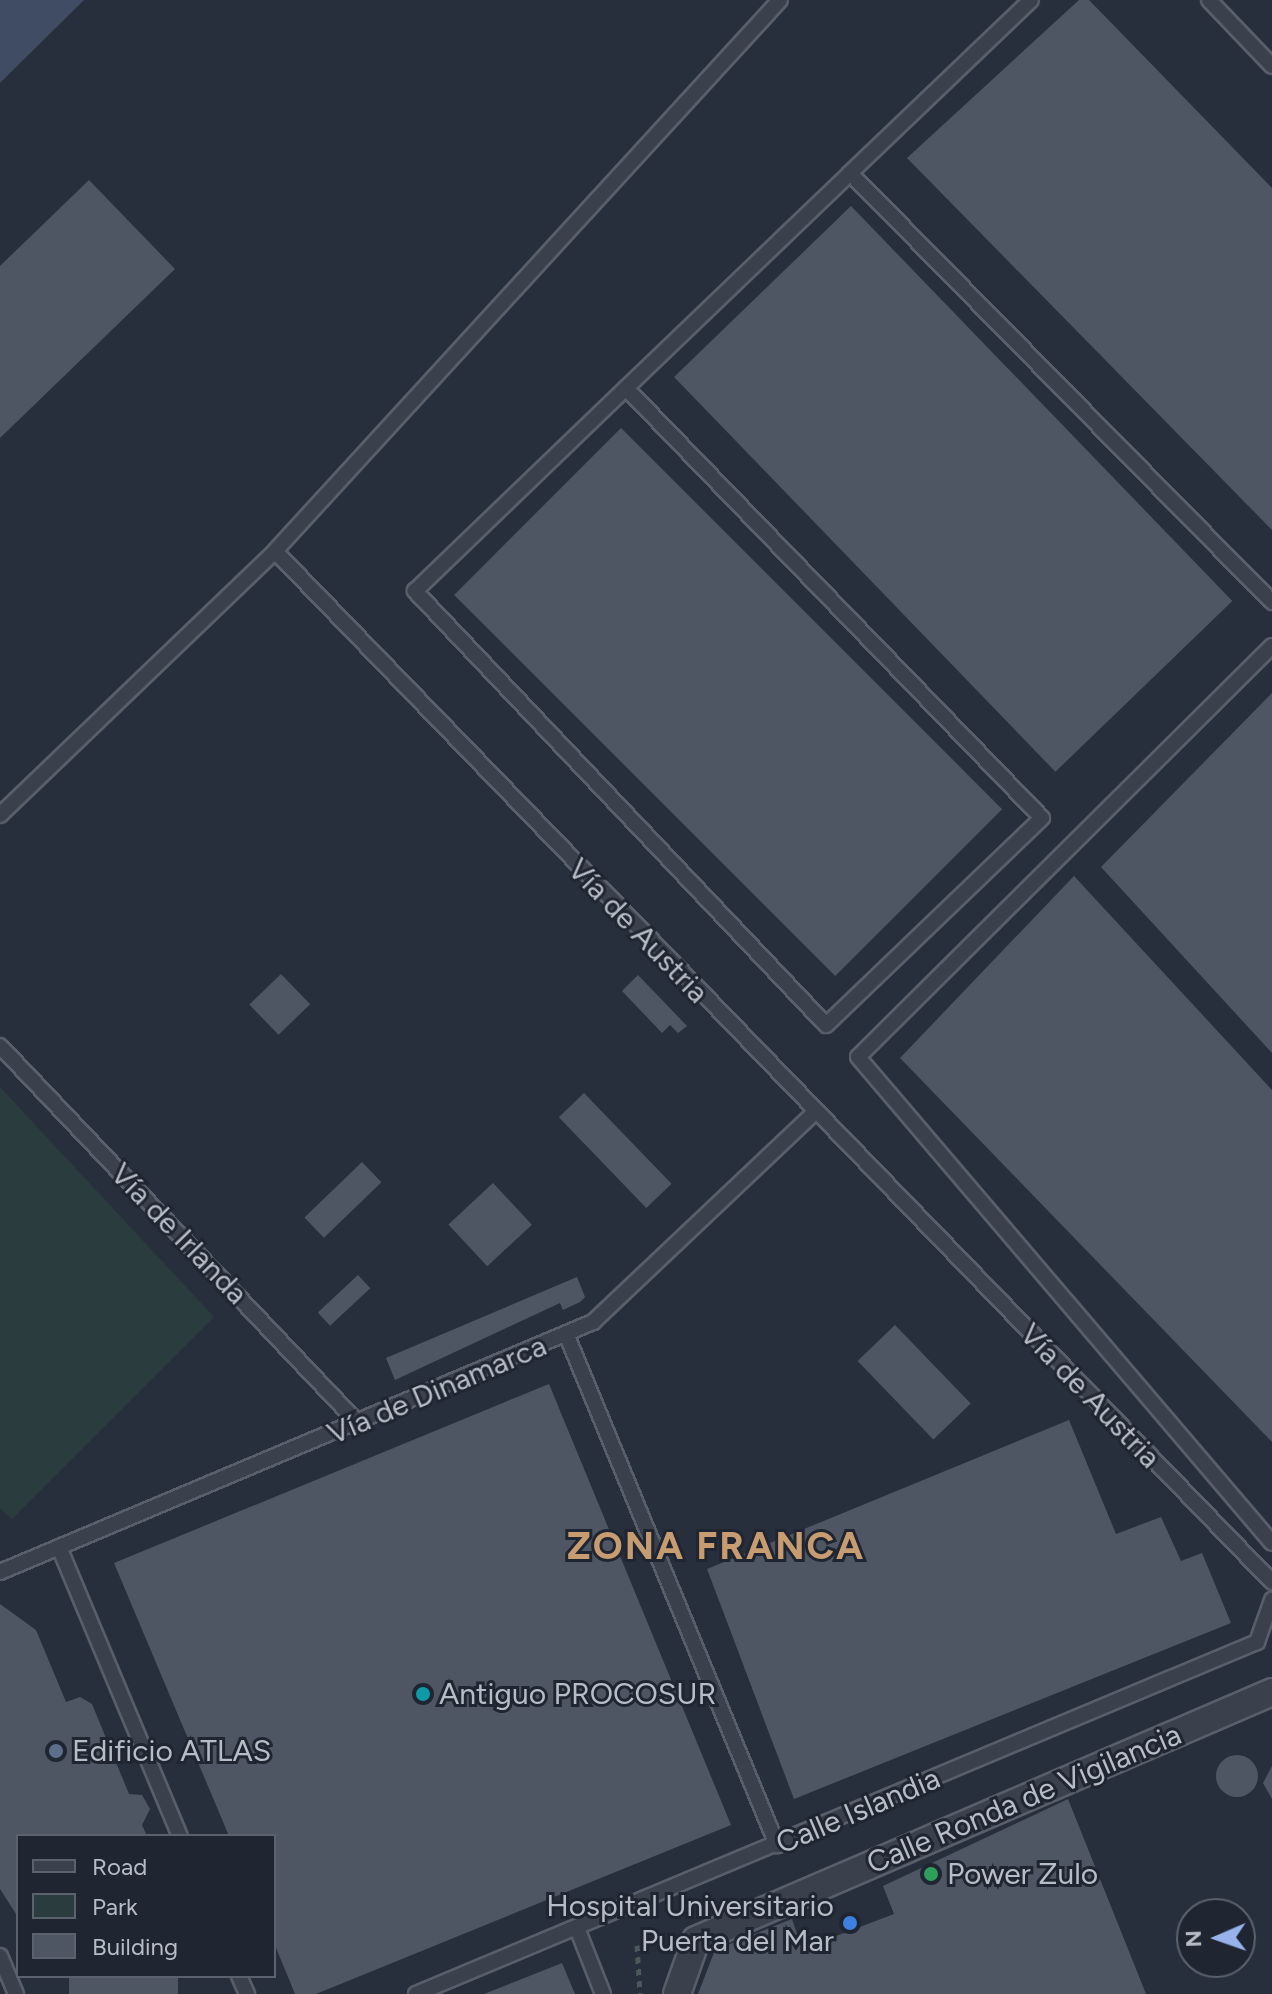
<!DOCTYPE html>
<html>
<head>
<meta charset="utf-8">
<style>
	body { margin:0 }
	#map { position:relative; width:1272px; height:1994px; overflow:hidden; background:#282f3c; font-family:Figtree,sans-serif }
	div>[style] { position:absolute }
	.green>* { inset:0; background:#2b3c3e }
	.water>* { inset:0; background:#404c63 }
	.building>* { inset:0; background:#4e5664; transform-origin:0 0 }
	.round { border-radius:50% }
	.path>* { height:5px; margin-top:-2.5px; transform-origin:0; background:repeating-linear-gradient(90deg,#49595c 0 6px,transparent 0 12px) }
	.roads { filter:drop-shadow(2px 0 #595f6a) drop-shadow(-2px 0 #595f6a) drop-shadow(0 2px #595f6a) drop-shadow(0 -2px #595f6a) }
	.service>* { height:14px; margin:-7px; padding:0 7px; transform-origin:7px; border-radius:7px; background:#3b414c }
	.minor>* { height:26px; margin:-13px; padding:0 13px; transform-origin:13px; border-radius:13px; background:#3b414c }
	.dots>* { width:22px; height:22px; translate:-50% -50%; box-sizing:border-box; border:4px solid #202631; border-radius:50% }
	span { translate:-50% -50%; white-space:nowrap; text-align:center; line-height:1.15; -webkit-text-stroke:6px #202631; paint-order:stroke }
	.street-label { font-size:30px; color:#b7bdc7 }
	.poi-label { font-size:30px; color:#b7bdc7 }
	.left { translate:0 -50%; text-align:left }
	.right { translate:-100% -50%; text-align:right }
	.district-label { font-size:38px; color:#c89c71; font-weight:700; letter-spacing:2px }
	.legend { position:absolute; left:16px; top:1834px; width:260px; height:144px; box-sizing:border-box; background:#202631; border:2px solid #5c626d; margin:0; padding:10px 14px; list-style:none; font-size:24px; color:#b7bdc7 }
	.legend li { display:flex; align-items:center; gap:16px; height:40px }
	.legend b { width:40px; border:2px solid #5c626d }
	.north { position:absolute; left:1176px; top:1898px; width:80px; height:80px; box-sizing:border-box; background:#202631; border:2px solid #5c626d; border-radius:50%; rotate:268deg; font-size:22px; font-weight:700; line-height:32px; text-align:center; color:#b7bdc7 }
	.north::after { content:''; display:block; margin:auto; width:28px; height:36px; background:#98b3ec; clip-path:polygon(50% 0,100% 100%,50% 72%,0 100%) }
</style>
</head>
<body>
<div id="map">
	<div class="green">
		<i style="clip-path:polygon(0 1087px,214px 1317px,12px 1519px,0 1508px)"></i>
	</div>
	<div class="water">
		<i style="clip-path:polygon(0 0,84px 0,0 83px)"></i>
	</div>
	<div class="building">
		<i style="clip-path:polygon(1079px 0,1089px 0,1272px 188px,1272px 530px,907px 158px)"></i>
		<i style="clip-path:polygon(89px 180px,175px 269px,0 438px,0 266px)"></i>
		<i style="left:851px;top:206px;width:549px;height:246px;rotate:46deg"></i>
		<i style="left:621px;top:428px;width:539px;height:236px;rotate:45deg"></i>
		<i style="clip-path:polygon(1272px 693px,1272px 1053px,1101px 867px)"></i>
		<i style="clip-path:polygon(1074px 876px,1272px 1090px,1272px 1442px,900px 1058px)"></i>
		<i style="left:281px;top:974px;width:42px;height:44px;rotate:46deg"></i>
		<i style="clip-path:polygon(638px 975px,687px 1026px,678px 1033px,670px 1025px,662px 1033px,622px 991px)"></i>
		<i style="left:584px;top:1093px;width:126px;height:35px;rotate:46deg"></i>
		<i style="left:362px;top:1162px;width:28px;height:80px;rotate:46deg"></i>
		<i style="left:493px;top:1183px;width:57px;height:61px;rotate:47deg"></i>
		<i style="left:358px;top:1275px;width:18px;height:55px;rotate:47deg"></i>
		<i style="clip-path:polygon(577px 1277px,585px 1297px,580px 1302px,563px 1310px,560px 1303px,395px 1380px,386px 1358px)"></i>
		<i style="left:895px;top:1325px;width:109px;height:52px;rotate:46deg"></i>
		<i style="clip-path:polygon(549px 1384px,731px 1825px,316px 1994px,295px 1994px,274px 1943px,274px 1836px,229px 1836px,114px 1563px)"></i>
		<i style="clip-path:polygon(1069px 1420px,1116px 1534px,1161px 1517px,1181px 1561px,1202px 1553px,1231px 1623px,794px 1799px,707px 1569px)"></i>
		<i style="clip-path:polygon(0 1604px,36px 1630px,66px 1702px,80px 1697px,92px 1704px,129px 1794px,142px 1795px,150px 1809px,142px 1825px,147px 1836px,18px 1836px,18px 1917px,0 1889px)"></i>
		<i class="round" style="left:1216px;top:1755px;width:42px;height:42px"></i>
		<i style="clip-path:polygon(1272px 1766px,1272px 1799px,1263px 1783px)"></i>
		<i style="clip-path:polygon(1068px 1799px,1146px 1994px,698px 1994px,715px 1950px,792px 1919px,802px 1949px,894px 1914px,883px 1886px)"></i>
		<i style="clip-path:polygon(562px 1963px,575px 1994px,484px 1994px)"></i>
		<i style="left:69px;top:1976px;width:109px;height:20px"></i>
	</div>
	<div class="path">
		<i style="left:637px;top:1945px;width:49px;rotate:86.5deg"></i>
	</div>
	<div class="roads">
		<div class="service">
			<i style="left:1209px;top:0;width:91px;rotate:46.3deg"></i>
			<i style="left:850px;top:173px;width:602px;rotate:45.47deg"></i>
			<i style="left:626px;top:388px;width:598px;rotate:45.95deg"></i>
			<i style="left:1042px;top:818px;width:299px;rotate:136.2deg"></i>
			<i style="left:826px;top:1025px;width:598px;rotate:-133.44deg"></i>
			<i style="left:415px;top:591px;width:293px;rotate:-43.9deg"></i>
			<i style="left:626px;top:388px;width:310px;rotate:-43.8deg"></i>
			<i style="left:850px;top:173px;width:250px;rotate:-43.7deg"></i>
			<i style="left:275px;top:551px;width:747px;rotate:-47.49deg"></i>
			<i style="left:1272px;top:646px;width:583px;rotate:135.21deg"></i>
			<i style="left:858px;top:1057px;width:638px;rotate:49.57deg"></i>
			<i style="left:0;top:815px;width:381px;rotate:-43.8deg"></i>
			<i style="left:275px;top:551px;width:1434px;rotate:45.96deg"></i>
			<i style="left:0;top:1046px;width:520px;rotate:46.48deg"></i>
			<i style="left:567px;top:1336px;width:551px;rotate:67.58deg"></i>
			<i style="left:59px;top:1547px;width:313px;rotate:67.3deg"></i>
			<i style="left:0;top:1572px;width:644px;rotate:-22.86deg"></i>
			<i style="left:593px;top:1322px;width:303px;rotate:-43.4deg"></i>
			<i style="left:577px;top:1928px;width:71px;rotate:68.5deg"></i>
			<i style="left:0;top:1956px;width:41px;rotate:67.2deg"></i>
			<i style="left:239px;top:1976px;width:20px;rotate:66deg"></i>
			<i style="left:416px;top:1994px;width:912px;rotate:-22.71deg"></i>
			<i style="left:1257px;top:1642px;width:45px;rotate:-70.3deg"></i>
		</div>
		<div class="minor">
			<i style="left:677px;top:1994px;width:57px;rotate:-70.6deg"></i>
			<i style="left:696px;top:1940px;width:627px;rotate:-23.29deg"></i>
		</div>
	</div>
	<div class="dots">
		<i style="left:423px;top:1694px;background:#0f9aa8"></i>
		<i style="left:56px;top:1751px;background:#5c6f8a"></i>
		<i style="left:931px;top:1874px;background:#2e9e5b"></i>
		<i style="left:850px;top:1923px;background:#3f7fe0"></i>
	</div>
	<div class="street-label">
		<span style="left:638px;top:931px;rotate:46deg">Vía de Austria</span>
		<span style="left:179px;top:1234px;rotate:46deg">Vía de Irlanda</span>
		<span style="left:437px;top:1390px;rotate:-23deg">Vía de Dinamarca</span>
		<span style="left:1090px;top:1396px;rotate:46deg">Vía de Austria</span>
		<span style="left:1024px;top:1799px;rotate:-23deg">Calle Ronda de Vigilancia</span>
		<span style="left:858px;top:1811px;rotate:-23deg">Calle Islandia</span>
	</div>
	<div class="poi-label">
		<span class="left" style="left:439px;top:1694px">Antiguo PROCOSUR</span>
		<span class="left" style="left:72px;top:1751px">Edificio ATLAS</span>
		<span class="left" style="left:947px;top:1874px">Power Zulo</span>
		<span class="right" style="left:834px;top:1923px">Hospital Universitario<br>Puerta del Mar</span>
	</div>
	<div class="district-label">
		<span style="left:716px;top:1547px">ZONA FRANCA</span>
	</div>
	<ul class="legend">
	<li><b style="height:10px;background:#3b414c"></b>Road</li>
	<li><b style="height:22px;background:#2b3c3e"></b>Park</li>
	<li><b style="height:22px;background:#4e5664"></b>Building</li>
	</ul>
	<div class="north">N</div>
</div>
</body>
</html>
